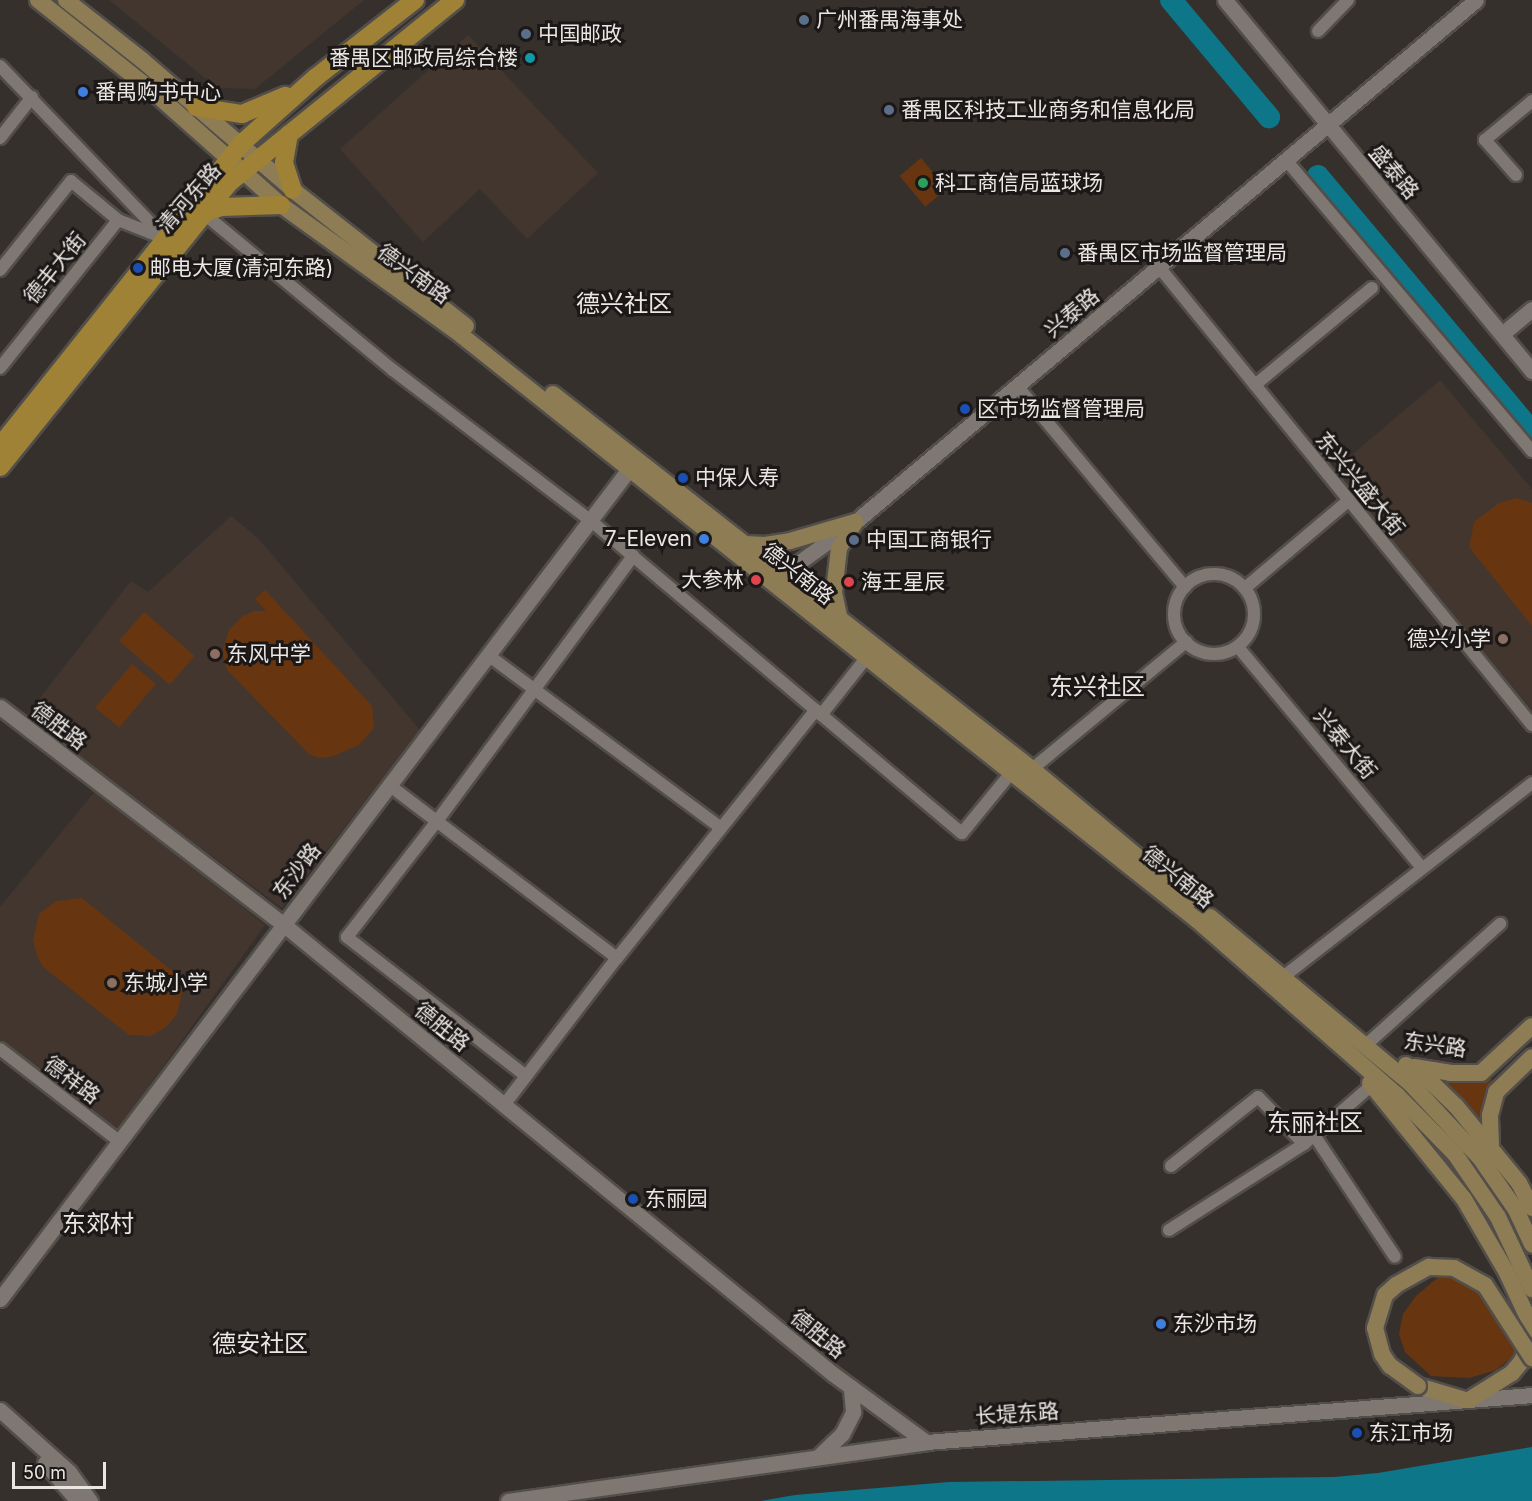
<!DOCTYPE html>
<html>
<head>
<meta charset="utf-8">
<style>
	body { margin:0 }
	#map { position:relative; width:1532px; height:1501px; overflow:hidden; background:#36302c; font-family:Inter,"Noto Sans SC",sans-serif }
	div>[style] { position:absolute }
	.built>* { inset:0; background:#42362e }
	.green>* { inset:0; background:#673610; transform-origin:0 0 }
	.water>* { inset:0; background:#0e7689 }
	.river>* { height:22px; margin:-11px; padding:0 11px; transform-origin:11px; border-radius:11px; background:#0e7689 }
	.roads { filter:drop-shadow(2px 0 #524e4a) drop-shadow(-2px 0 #524e4a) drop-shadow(0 2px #524e4a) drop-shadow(0 -2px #524e4a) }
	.minor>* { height:12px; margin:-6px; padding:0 6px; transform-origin:6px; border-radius:6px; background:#7e7772 }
	.minor>.ring { margin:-6px; padding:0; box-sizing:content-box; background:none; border:12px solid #7e7772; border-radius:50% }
	.tertiary>* { height:15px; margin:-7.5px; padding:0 7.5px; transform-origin:7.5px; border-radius:7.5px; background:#7e7772 }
	.secondary>* { height:16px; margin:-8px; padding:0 8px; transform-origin:8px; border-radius:8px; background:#8e7d54 }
	.primary>* { height:18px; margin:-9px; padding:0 9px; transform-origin:9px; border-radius:9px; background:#9f8235 }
	.bridges { filter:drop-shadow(2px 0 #524e4a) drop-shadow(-2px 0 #524e4a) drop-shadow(0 2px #524e4a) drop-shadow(0 -2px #524e4a) }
	.secondary-bridge>* { height:16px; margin:-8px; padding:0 8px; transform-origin:8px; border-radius:8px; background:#8e7d54 }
	.dots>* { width:16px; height:16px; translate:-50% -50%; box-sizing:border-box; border:3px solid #1b1817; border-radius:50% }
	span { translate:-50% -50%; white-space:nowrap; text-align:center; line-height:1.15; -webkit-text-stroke:6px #1b1817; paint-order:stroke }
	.poi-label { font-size:21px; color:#eae6e3 }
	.left { translate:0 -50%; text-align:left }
	.right { translate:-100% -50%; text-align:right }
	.street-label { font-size:21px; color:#eae6e3 }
	.quarter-label { font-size:24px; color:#eae6e3 }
	.scale { position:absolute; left:12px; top:1462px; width:94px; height:27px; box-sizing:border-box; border:3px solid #eae6e3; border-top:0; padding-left:8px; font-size:18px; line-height:21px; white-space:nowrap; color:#eae6e3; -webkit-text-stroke:4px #1b1817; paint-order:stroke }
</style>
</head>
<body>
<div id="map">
	<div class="built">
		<i style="clip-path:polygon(109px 0,364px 0,255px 89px,217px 88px)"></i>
		<i style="clip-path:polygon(468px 35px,598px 173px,527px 239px,480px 189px,423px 242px,340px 149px)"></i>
		<i style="clip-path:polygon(1440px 380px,1532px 489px,1532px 710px,1334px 470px)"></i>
		<i style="clip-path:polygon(231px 516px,258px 538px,420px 730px,282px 908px,25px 717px,131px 581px,148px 592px)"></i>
		<i style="clip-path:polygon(96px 790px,265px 925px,116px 1132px,0 1040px,0 907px)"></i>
	</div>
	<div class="green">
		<i style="left:921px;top:158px;width:40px;height:28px;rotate:50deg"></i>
		<i style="clip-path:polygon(1517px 498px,1532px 503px,1532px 626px,1469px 547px,1474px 522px,1499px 503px)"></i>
		<i style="clip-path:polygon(265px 590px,372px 706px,374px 728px,359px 745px,331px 757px,319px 758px,309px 754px,227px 670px,222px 652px,229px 630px,243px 616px,255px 611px,266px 611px,255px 599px)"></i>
		<i style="left:144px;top:612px;width:67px;height:38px;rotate:41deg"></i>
		<i style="left:132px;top:664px;width:31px;height:57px;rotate:40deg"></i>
		<i style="clip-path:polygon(82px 898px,176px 974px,183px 987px,177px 1014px,167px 1026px,152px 1036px,129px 1035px,43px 967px,37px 956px,33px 940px,39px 914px,56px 901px)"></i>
		<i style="clip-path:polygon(1431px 1077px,1492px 1079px,1480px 1127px)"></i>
		<i style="clip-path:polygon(1441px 1275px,1471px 1281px,1487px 1299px,1505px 1328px,1517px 1353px,1496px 1370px,1469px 1378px,1431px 1376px,1405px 1352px,1399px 1334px,1403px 1314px,1416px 1296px)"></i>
	</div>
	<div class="water">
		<i style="clip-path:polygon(1532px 1447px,1532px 1501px,761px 1501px,795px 1495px,949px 1482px,1334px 1477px,1378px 1473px)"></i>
	</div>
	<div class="river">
		<i style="left:1171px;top:0;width:153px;rotate:50.1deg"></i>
		<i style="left:1318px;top:176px;width:334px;rotate:50.1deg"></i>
	</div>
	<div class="roads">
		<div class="minor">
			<i style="left:1318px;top:31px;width:43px;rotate:-45.9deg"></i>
			<i style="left:0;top:66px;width:238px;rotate:46.2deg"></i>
			<i style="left:0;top:138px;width:52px;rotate:-52deg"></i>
			<i style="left:1286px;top:160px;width:381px;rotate:49.8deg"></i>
			<i style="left:1516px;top:175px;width:47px;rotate:-131.5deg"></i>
			<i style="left:1485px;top:140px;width:61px;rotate:-39.7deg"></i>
			<i style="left:203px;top:213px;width:246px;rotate:39.6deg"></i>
			<i style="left:393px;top:370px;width:248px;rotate:37.3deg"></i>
			<i style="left:590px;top:520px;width:486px;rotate:40.1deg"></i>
			<i style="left:962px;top:833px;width:77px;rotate:-50.8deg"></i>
			<i style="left:1159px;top:267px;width:591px;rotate:50.84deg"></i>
			<i style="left:0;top:270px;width:114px;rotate:-51.4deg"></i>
			<i style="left:71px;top:181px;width:61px;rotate:39.7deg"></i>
			<i style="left:118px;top:220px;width:46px;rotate:21.6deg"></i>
			<i style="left:0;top:368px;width:189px;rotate:-51.4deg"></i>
			<i style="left:1255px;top:385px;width:152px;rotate:-39.7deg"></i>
			<i style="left:1017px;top:386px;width:262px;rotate:50.1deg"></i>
			<i class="ring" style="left:1174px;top:574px;width:68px;height:68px"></i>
			<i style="left:1245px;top:588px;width:136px;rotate:-40.2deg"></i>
			<i style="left:1238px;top:647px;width:286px;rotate:50.2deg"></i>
			<i style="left:488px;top:655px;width:290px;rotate:36.6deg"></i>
			<i style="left:821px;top:715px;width:74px;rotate:-51.6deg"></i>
			<i style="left:1032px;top:769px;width:200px;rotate:-39.5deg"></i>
			<i style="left:389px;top:785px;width:286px;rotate:37.2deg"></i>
			<i style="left:1283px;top:977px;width:316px;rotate:-37.9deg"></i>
			<i style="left:1366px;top:1045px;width:181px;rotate:-42.1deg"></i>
			<i style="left:0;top:1049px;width:150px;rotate:37.7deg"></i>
			<i style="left:526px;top:1076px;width:227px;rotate:-142.2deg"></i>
			<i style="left:347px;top:937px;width:147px;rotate:-52.2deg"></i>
			<i style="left:437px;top:821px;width:330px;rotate:-53.5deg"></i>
			<i style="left:504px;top:1105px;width:185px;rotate:-52.5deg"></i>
			<i style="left:617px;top:958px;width:318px;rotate:-51.3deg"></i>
			<i style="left:1314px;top:1135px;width:146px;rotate:56.4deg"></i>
			<i style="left:1171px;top:1166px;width:111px;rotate:-38.4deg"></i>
			<i style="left:1258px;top:1097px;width:66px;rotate:45.6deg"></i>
			<i style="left:1169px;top:1230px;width:160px;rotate:-32.5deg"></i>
			<i style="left:1304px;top:1144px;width:90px;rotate:-40.9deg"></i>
		</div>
		<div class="tertiary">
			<i style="left:1225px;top:0;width:482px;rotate:50.4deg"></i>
			<i style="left:1502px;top:334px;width:39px;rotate:-40deg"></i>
			<i style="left:777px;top:585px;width:30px;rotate:-46deg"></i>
			<i style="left:798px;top:563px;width:70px;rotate:-35.7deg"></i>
			<i style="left:855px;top:522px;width:811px;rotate:-40.05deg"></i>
			<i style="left:0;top:707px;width:357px;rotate:37.5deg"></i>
			<i style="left:283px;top:924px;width:711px;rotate:39.29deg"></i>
			<i style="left:833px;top:1374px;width:115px;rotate:36.2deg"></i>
			<i style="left:0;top:1299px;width:1041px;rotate:-52.84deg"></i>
			<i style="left:0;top:1410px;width:93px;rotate:41.9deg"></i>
			<i style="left:69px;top:1472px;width:36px;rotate:54deg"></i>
			<i style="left:818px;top:1457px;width:33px;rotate:-44deg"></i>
			<i style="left:842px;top:1434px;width:25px;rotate:-63deg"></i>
			<i style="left:853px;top:1412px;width:25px;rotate:-95deg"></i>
			<i style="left:45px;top:1463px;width:50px;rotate:49deg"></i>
			<i style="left:508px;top:1501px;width:422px;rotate:-8deg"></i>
			<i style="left:926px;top:1442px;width:608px;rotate:-4.43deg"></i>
		</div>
		<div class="secondary">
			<i style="left:38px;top:0;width:151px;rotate:38.5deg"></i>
			<i style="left:156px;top:94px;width:167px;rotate:41.6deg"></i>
			<i style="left:281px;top:205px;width:222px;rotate:35.8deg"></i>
			<i style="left:461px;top:335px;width:940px;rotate:38.48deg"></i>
			<i style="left:1197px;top:920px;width:266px;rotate:41.2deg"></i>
			<i style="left:1397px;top:1095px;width:83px;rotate:45.5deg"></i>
			<i style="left:1455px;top:1154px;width:76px;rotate:55.7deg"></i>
			<i style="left:1498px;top:1217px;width:80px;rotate:64.7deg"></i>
			<i style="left:66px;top:0;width:97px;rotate:38.3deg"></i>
			<i style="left:142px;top:60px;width:199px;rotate:40.7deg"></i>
			<i style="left:293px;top:190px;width:220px;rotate:38.2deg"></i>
			<i style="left:553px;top:394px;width:608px;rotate:38.06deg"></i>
			<i style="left:1032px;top:769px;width:205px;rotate:39.7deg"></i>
			<i style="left:745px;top:544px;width:20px;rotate:3deg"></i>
			<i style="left:765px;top:545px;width:25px;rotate:-9deg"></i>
			<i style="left:790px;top:541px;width:68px;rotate:-16.3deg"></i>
			<i style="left:839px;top:616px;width:25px;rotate:-102deg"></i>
			<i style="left:834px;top:592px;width:44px;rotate:-83.5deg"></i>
			<i style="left:839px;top:548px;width:31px;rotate:-58deg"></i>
			<i style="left:1210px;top:917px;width:259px;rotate:39.7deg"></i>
			<i style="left:1409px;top:1082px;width:104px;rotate:46.9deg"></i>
			<i style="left:1480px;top:1158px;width:63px;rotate:55.3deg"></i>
			<i style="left:1516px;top:1210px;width:38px;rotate:65deg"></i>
			<i style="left:1406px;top:1065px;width:33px;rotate:35deg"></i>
			<i style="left:1433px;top:1084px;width:32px;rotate:44deg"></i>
			<i style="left:1456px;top:1106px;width:99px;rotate:50.7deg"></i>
			<i style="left:1519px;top:1183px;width:28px;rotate:63deg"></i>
			<i style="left:1414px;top:1067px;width:36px;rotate:9deg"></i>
			<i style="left:1450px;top:1073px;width:31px"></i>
			<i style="left:1481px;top:1073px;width:69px;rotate:-42.7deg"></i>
			<i style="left:1370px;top:1083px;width:149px;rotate:51deg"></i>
			<i style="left:1464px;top:1199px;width:86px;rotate:59.8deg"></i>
			<i style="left:1507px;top:1273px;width:50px;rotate:65deg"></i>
			<i style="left:1528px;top:1318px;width:21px;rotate:85deg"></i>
			<i style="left:1530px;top:1339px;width:23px;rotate:110deg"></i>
			<i style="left:1522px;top:1361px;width:16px;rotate:130deg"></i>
			<i style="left:1512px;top:1373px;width:51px;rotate:147.9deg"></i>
			<i style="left:1491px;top:1146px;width:31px;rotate:-92deg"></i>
			<i style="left:1490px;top:1115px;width:24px;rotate:-75deg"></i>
			<i style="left:1496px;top:1092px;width:50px;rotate:-44.2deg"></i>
			<i style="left:1418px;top:1386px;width:49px;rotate:16.6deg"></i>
		</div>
		<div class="primary">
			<i style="left:196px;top:107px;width:47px;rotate:8.7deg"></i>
			<i style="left:242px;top:114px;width:47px;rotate:-22.7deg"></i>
			<i style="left:289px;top:134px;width:29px;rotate:100deg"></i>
			<i style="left:284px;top:163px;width:28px;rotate:72deg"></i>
			<i style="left:203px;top:213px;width:19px;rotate:-18deg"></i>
			<i style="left:221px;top:207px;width:60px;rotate:-1.9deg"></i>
			<i style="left:0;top:446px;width:385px;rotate:-51.4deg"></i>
			<i style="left:240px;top:145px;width:101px;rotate:-41.8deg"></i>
			<i style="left:315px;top:78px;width:127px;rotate:-38deg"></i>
			<i style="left:0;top:467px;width:365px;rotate:-51.1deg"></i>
			<i style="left:229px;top:183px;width:291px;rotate:-39deg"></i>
		</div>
	</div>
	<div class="bridges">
		<div class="secondary-bridge">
			<i style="left:1418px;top:1386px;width:34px;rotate:-144deg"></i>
			<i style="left:1390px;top:1366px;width:14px;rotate:-124deg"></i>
			<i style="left:1382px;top:1354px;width:27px;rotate:-105deg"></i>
			<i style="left:1375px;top:1328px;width:34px;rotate:-73deg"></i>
			<i style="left:1385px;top:1295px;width:15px;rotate:-42deg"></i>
			<i style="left:1396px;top:1285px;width:38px;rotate:-29deg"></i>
			<i style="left:1429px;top:1267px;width:25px;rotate:2deg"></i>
			<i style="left:1454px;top:1268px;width:35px;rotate:29deg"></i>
			<i style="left:1485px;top:1285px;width:87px;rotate:57.2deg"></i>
		</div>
	</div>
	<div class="dots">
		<i style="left:804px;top:20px;background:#5c6f8a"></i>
		<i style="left:526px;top:34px;background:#5c6f8a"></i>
		<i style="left:530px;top:58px;background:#0f9aa8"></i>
		<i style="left:83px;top:92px;background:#3f7fe0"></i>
		<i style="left:889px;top:110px;background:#5c6f8a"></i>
		<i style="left:923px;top:183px;background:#2e9e5b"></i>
		<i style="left:1065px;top:253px;background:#5c6f8a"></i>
		<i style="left:138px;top:268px;background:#1a4fb4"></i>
		<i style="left:965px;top:409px;background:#1a4fb4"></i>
		<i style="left:683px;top:478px;background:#1a4fb4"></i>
		<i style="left:704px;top:539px;background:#3f7fe0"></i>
		<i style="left:854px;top:540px;background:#5c6f8a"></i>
		<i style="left:756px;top:580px;background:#e0444e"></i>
		<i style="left:849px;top:582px;background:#e0444e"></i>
		<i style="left:1503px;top:639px;background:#8d6e63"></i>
		<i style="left:215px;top:654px;background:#8d6e63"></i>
		<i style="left:112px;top:983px;background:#8d6e63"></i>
		<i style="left:633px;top:1199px;background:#1a4fb4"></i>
		<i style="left:1161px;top:1324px;background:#3f7fe0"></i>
		<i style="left:1357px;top:1433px;background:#1a4fb4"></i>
	</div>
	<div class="poi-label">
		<span class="left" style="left:816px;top:20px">广州番禺海事处</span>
		<span class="left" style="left:538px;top:34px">中国邮政</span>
		<span class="right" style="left:518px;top:58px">番禺区邮政局综合楼</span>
		<span class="left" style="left:95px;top:92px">番禺购书中心</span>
		<span class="left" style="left:901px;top:110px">番禺区科技工业商务和信息化局</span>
		<span class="left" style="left:935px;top:183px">科工商信局蓝球场</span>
		<span class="left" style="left:1077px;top:253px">番禺区市场监督管理局</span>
		<span class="left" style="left:150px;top:268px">邮电大厦(清河东路)</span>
		<span class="left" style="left:977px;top:409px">区市场监督管理局</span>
		<span class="left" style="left:695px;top:478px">中保人寿</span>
		<span class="right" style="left:692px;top:539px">7-Eleven</span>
		<span class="left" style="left:866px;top:540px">中国工商银行</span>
		<span class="right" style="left:744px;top:580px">大参林</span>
		<span class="left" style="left:861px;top:582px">海王星辰</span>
		<span class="right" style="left:1491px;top:639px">德兴小学</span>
		<span class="left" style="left:227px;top:654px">东风中学</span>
		<span class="left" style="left:124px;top:983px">东城小学</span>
		<span class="left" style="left:645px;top:1199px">东丽园</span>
		<span class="left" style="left:1173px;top:1324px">东沙市场</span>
		<span class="left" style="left:1369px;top:1433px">东江市场</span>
	</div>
	<div class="street-label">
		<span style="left:1394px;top:172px;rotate:50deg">盛泰路</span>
		<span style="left:189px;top:198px;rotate:-49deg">清河东路</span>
		<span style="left:55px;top:268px;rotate:-51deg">德丰大街</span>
		<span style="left:414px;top:274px;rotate:36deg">德兴南路</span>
		<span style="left:1072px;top:313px;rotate:-40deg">兴泰路</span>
		<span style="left:1360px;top:484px;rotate:51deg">东兴兴盛大街</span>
		<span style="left:798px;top:574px;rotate:38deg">德兴南路</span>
		<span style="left:59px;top:726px;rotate:37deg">德胜路</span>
		<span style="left:1345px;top:744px;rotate:50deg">兴泰大街</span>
		<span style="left:297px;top:871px;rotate:-53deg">东沙路</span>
		<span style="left:1178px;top:877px;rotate:39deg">德兴南路</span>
		<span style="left:442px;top:1027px;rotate:39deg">德胜路</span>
		<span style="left:1435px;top:1045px;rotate:8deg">东兴路</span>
		<span style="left:72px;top:1080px;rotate:37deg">德祥路</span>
		<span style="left:818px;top:1334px;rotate:39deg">德胜路</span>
		<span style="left:1017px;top:1414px;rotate:-4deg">长堤东路</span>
	</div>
	<div class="quarter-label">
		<span style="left:624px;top:304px">德兴社区</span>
		<span style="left:1097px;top:687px">东兴社区</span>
		<span style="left:1315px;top:1123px">东丽社区</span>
		<span style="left:98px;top:1224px">东郊村</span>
		<span style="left:260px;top:1344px">德安社区</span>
	</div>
	<div class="scale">50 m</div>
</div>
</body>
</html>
